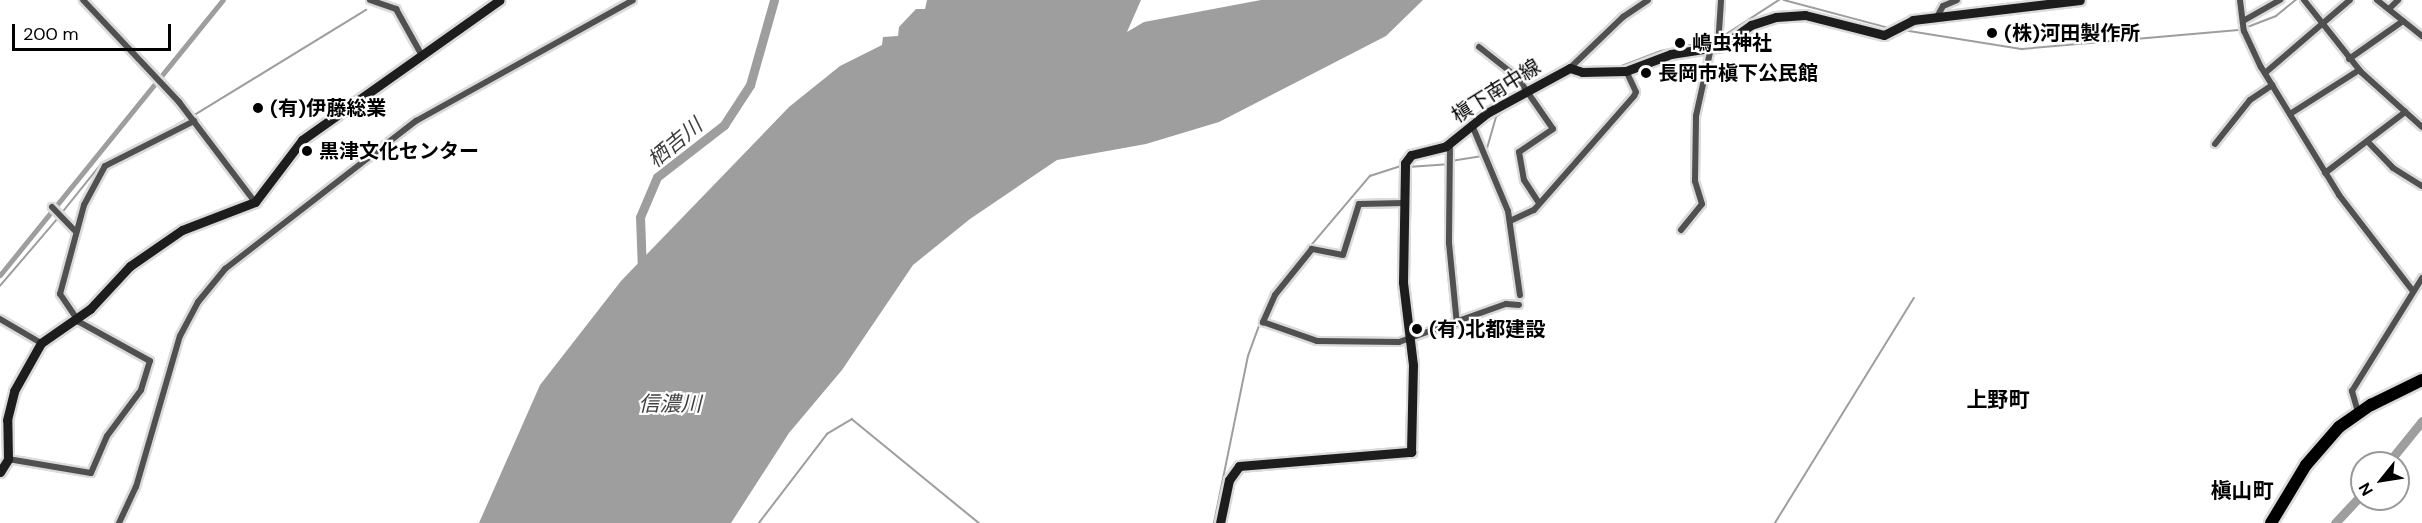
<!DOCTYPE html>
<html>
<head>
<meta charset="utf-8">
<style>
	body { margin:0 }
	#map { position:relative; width:2422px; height:523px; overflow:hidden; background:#fff; font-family:"DM Sans","Noto Sans JP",sans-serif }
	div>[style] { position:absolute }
	.water>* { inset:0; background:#9e9e9e }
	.stream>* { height:1.5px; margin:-0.75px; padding:0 0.75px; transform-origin:0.75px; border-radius:0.75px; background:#9e9e9e }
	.canal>* { height:5px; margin:-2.5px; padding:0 2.5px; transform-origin:2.5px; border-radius:2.5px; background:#9e9e9e }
	.river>* { height:9px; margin:-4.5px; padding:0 4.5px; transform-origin:4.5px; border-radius:4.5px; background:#9e9e9e }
	.roads { filter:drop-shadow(2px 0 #dbdbdb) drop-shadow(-2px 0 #dbdbdb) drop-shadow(0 2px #dbdbdb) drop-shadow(0 -2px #dbdbdb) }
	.street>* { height:6px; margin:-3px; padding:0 3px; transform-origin:3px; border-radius:3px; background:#505050 }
	.secondary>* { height:9px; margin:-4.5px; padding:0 4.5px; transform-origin:4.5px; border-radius:4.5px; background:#1d1d1d }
	.highway>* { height:12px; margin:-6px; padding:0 6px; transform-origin:6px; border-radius:6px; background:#000 }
	.dots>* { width:16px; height:16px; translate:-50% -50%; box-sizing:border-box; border:3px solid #fff; border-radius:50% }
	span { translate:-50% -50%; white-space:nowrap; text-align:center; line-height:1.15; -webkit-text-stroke:4.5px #fff; paint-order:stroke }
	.poi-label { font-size:20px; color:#000; font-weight:700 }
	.left { translate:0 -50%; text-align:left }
	.street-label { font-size:20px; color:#000 }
	.water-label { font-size:21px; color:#3f3f3f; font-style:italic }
	.neighbourhood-label { font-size:21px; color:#000; font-weight:700 }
	.north { position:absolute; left:2350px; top:451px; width:60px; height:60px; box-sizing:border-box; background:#fff; border:2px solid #999; border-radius:50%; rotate:240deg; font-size:16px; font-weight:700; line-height:24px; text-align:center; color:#000 }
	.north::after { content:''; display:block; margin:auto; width:21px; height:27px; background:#000; clip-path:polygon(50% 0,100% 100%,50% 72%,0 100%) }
	.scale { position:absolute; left:12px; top:24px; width:159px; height:27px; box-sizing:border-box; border:3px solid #000; border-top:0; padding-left:8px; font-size:18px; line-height:21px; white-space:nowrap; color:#000; -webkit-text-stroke:4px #fff; paint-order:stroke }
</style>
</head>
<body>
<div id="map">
	<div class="water">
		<i style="clip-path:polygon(927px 0,1141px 0,1127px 32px,1144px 22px,1261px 0,1423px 0,1386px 36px,1219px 122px,1146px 144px,1057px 160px,970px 219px,913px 265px,842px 370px,789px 433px,731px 523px,479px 523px,540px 385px,621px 281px,789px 107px,840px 66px,882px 45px,883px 37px,898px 36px,899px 27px,916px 9px,925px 9px)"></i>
	</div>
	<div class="stream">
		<i style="left:1784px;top:0;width:109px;rotate:14.9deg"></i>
		<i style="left:2245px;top:28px;width:33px;rotate:-21deg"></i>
		<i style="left:2276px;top:16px;width:26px;rotate:-39deg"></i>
		<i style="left:1903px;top:30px;width:121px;rotate:9.1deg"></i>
		<i style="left:2022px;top:49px;width:220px;rotate:-5deg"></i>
		<i style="left:1722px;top:37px;width:68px;rotate:-33deg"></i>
		<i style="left:1619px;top:67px;width:45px;rotate:-20.9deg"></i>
		<i style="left:1661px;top:51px;width:55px;rotate:-11.5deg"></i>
		<i style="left:1531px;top:95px;width:26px;rotate:-31deg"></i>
		<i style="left:193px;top:116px;width:203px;rotate:-31.5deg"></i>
		<i style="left:156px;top:137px;width:38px;rotate:-30deg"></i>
		<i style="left:1486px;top:152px;width:36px;rotate:-74deg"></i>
		<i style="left:1496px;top:117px;width:27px;rotate:-36deg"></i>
		<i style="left:1451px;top:161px;width:33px;rotate:-9deg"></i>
		<i style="left:1408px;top:167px;width:39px;rotate:-4deg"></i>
		<i style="left:61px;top:214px;width:65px;rotate:-51.2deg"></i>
		<i style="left:102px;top:163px;width:47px;rotate:-25.5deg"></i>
		<i style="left:0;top:286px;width:89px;rotate:-49.5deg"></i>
		<i style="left:1275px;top:288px;width:147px;rotate:-49.7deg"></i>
		<i style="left:1370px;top:176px;width:32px;rotate:-18deg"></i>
		<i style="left:759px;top:523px;width:112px;rotate:-52.6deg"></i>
		<i style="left:827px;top:434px;width:29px;rotate:-31deg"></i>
		<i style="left:852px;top:419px;width:164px;rotate:39.3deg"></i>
		<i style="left:1214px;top:523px;width:170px;rotate:-78.5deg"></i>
		<i style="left:1248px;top:356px;width:67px;rotate:-69.9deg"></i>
		<i style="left:1775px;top:523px;width:264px;rotate:-58.3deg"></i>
	</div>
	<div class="canal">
		<i style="left:0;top:275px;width:354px;rotate:-51deg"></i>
	</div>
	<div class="river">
		<i style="left:642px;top:271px;width:54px;rotate:-92.1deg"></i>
		<i style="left:640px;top:217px;width:43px;rotate:-67deg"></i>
		<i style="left:657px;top:177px;width:85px;rotate:-37.8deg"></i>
		<i style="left:724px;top:125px;width:48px;rotate:-57deg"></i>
		<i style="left:750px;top:85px;width:88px;rotate:-74.2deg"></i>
		<i style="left:2388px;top:463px;width:54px;rotate:-51deg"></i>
		<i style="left:2335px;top:523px;width:40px;rotate:-47deg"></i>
	</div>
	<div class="roads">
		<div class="street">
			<i style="left:83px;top:0;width:140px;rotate:46.7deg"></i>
			<i style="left:179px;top:102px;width:126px;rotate:52.8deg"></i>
			<i style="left:370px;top:0;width:28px;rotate:19deg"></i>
			<i style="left:396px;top:9px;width:51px;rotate:60.9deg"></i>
			<i style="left:2240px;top:0;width:31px;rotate:83deg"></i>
			<i style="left:2244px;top:31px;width:40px;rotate:65deg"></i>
			<i style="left:2261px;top:67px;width:150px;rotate:58.6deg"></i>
			<i style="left:2339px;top:195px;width:121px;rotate:52.4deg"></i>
			<i style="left:2304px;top:0;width:92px;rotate:51.6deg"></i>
			<i style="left:2361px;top:72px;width:82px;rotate:42deg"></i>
			<i style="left:2377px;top:0;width:58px;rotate:38.7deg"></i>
			<i style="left:2389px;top:9px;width:13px;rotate:-45deg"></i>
			<i style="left:1938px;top:15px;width:10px;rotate:-61deg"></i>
			<i style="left:1943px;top:6px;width:15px;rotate:-23deg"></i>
			<i style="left:2243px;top:21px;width:43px;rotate:-29.6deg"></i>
			<i style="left:1479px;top:47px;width:48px;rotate:38.3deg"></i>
			<i style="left:1517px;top:77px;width:63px;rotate:55.3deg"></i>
			<i style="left:1553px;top:129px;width:41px;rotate:145.9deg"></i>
			<i style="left:1519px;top:152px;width:28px;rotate:80deg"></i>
			<i style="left:1524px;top:180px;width:27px;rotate:57deg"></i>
			<i style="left:1718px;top:47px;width:47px;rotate:-86.3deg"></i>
			<i style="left:2349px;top:59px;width:66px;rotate:-35.1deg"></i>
			<i style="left:1570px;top:68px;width:74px;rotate:-43.9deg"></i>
			<i style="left:1623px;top:17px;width:30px;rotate:-34deg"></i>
			<i style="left:2265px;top:73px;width:112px;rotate:-40.7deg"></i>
			<i style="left:2290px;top:114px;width:82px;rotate:-32.5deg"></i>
			<i style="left:1472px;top:125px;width:93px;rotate:67.3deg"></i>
			<i style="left:1508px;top:211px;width:85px;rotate:81.9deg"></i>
			<i style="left:2368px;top:142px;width:36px;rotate:46deg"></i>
			<i style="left:2393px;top:168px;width:34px;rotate:32deg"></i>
			<i style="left:1450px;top:143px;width:100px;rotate:90.6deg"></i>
			<i style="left:1449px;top:243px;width:81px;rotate:84.4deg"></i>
			<i style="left:2215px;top:144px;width:56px;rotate:-51.5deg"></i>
			<i style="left:2250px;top:100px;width:27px;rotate:-34deg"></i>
			<i style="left:2325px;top:173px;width:101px;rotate:-37.3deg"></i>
			<i style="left:1404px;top:203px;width:45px;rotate:178.7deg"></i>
			<i style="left:1359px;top:204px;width:53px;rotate:107.4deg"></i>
			<i style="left:1343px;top:255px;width:32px;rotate:-169deg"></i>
			<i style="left:1312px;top:249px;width:59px;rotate:128.8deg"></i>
			<i style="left:1275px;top:295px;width:30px;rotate:114deg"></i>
			<i style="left:1263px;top:322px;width:57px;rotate:19.4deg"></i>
			<i style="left:1317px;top:341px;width:82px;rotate:0.7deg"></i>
			<i style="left:1399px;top:342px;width:114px;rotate:-19.6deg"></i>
			<i style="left:1506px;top:304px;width:13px;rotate:4deg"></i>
			<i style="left:52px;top:207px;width:33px;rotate:46deg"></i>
			<i style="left:1510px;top:221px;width:26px;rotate:-25deg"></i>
			<i style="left:1534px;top:210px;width:152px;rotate:-48.7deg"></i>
			<i style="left:1634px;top:96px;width:4px;rotate:-63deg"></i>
			<i style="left:1636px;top:92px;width:23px;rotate:-115deg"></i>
			<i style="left:1681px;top:230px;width:33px;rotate:-51deg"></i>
			<i style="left:1702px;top:204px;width:24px;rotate:-107deg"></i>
			<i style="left:1695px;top:181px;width:65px;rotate:-89.1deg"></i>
			<i style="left:1696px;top:116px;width:70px;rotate:-77.6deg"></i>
			<i style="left:0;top:319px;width:48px;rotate:30.3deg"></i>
			<i style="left:2358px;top:412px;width:22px;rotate:-106deg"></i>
			<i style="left:2352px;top:391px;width:133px;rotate:-58.2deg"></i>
			<i style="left:8px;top:459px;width:84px;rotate:9.6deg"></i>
			<i style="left:91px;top:473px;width:40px;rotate:-66.6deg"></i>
			<i style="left:107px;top:436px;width:57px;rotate:-53.5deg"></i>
			<i style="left:141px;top:390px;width:30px;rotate:-73deg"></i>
			<i style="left:150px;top:361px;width:81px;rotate:-151.2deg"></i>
			<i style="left:79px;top:322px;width:34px;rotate:-124deg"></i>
			<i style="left:60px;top:294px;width:92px;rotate:-74.9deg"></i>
			<i style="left:84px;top:205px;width:44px;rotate:-61.7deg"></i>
			<i style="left:105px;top:166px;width:100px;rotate:-26.8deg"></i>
			<i style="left:119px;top:523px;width:40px;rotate:-65deg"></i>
			<i style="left:136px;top:487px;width:157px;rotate:-73.8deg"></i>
			<i style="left:180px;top:336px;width:38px;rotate:-62deg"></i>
			<i style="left:198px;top:302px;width:43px;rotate:-50.7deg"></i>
			<i style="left:225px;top:269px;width:242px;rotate:-37.8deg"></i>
			<i style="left:416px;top:121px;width:248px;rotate:-29.1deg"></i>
		</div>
		<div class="secondary">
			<i style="left:0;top:472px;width:15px;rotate:-58deg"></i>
			<i style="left:8px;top:459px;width:39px;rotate:-91deg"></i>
			<i style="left:7px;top:420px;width:30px;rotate:-76deg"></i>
			<i style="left:14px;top:391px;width:55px;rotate:-60.6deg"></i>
			<i style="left:41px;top:343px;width:60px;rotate:-34.8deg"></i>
			<i style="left:90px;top:309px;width:59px;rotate:-47.1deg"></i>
			<i style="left:130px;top:266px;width:63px;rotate:-34.7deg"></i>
			<i style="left:182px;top:230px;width:78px;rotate:-21deg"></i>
			<i style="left:255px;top:202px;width:78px;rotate:-52.8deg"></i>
			<i style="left:302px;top:140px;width:242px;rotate:-35.3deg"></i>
			<i style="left:1220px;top:523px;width:44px;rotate:-78.2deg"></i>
			<i style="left:1229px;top:480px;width:17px;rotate:-54deg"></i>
			<i style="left:1239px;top:466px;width:173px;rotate:-4.7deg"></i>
			<i style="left:1411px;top:452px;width:87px;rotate:-88.7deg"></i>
			<i style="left:1413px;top:365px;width:84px;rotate:-96.9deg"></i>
			<i style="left:1403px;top:282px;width:119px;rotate:-89deg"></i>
			<i style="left:1405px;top:163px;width:10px;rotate:-53deg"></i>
			<i style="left:1411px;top:155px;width:36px;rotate:-14deg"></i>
			<i style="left:1446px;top:146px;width:53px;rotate:-38.8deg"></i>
			<i style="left:1487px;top:113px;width:94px;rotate:-28.5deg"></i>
			<i style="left:1570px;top:68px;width:13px;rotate:18deg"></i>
			<i style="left:1582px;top:72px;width:44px;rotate:-1.3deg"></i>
			<i style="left:1626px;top:71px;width:48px;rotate:-20.7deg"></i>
			<i style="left:1671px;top:54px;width:52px;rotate:-8.9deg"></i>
			<i style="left:1722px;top:46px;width:36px;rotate:-36deg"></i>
			<i style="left:1751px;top:25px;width:26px;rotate:-18deg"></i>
			<i style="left:1776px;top:17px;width:29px;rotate:-4deg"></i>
			<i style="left:1805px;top:15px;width:81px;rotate:14.2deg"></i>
			<i style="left:1884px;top:35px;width:33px;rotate:-27deg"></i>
			<i style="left:1913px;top:20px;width:168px;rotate:-6.8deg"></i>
		</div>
		<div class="highway">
			<i style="left:2271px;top:523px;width:68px;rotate:-58.9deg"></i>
			<i style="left:2306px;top:465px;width:50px;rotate:-49deg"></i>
			<i style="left:2339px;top:427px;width:39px;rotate:-35deg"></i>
			<i style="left:2371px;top:405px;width:57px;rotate:-26.1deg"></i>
		</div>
	</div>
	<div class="dots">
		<i style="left:1992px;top:33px;background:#000"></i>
		<i style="left:1680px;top:43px;background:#000"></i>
		<i style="left:1646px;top:73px;background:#000"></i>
		<i style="left:258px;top:108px;background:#000"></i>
		<i style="left:307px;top:151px;background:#000"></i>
		<i style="left:1417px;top:329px;background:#000"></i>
	</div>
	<div class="poi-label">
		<span class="left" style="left:2004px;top:33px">(株)河田製作所</span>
		<span class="left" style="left:1692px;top:43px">嶋虫神社</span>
		<span class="left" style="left:1658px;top:73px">長岡市槇下公民館</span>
		<span class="left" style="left:270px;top:108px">(有)伊藤総業</span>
		<span class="left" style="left:319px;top:151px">黒津文化センター</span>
		<span class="left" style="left:1429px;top:329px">(有)北都建設</span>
	</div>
	<div class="street-label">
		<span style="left:1496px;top:91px;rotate:-32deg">槇下南中線</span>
	</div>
	<div class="water-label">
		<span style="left:675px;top:143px;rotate:-40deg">栖吉川</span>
		<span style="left:670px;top:404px">信濃川</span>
	</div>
	<div class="neighbourhood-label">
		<span style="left:1998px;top:400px">上野町</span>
		<span style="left:2242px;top:491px">槇山町</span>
	</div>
	<div class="north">N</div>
	<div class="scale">200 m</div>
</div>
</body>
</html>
